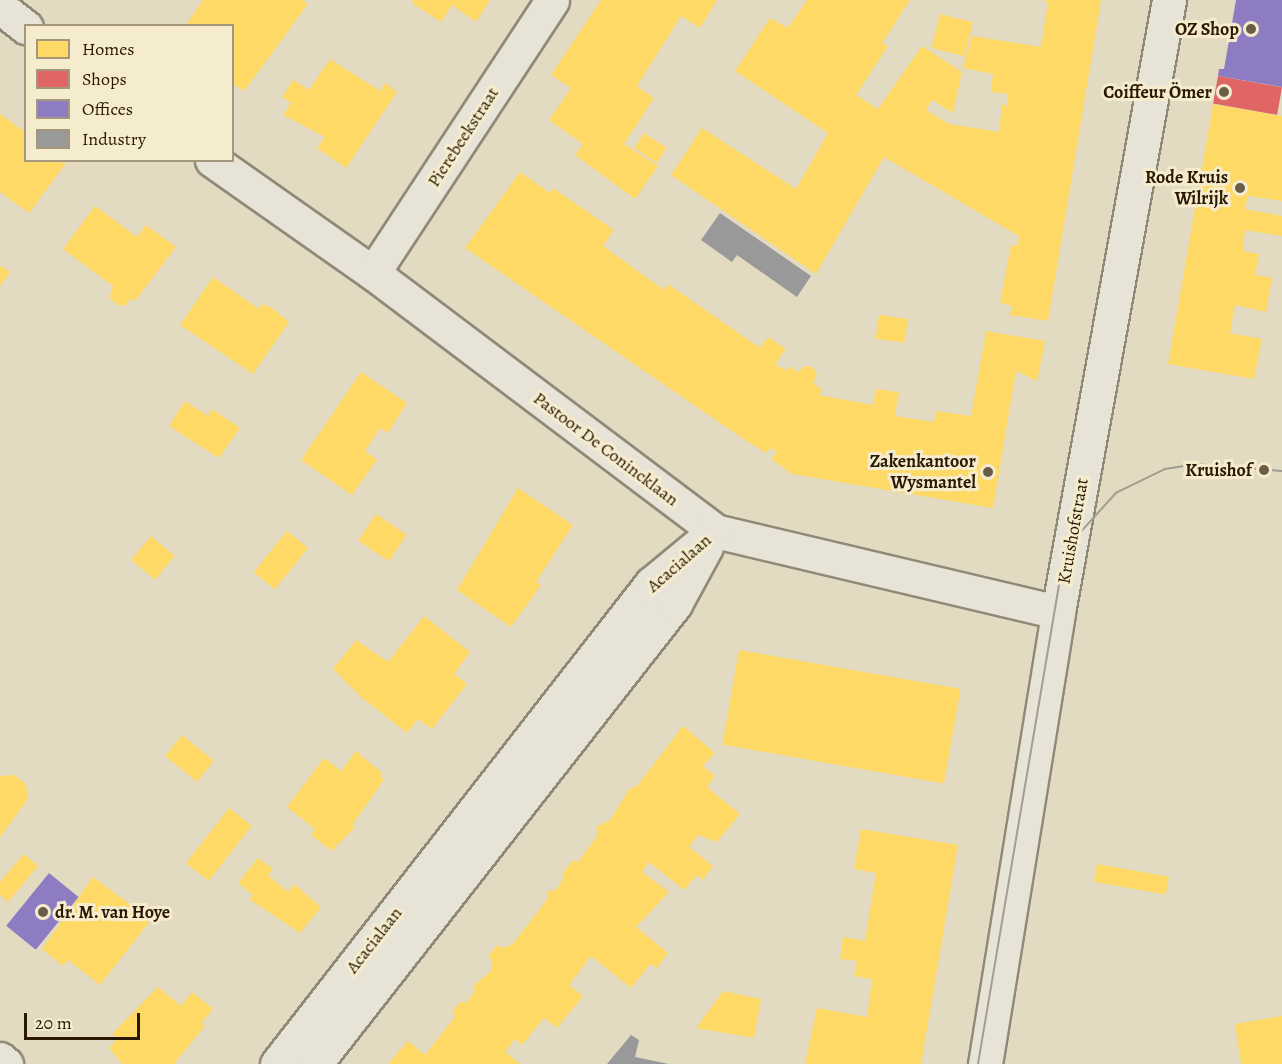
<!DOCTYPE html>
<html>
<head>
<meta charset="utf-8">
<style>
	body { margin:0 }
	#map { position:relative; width:1282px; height:1064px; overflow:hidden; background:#e2dac1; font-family:Alegreya,serif }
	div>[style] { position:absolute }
	.homes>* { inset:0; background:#ffd966; transform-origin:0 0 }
	.shops>* { inset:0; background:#e06666; transform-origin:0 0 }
	.offices>* { inset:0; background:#8e7cc3; transform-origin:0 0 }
	.industry>* { inset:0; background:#999 }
	.roads { filter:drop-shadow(2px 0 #908978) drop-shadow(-2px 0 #908978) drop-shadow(0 2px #908978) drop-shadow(0 -2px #908978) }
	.minor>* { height:33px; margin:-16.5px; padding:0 16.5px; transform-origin:16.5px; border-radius:16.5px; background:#e7e3d7 }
	.tram>* { height:1.5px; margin:-0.75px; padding:0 0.75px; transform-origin:0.75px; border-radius:0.75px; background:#a29d91 }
	.dots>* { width:16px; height:16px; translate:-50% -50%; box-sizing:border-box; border:3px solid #f5ecce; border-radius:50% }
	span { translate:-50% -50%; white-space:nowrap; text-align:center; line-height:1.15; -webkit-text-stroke:6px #f5ecce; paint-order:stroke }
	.poi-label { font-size:18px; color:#2a1802; font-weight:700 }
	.right { translate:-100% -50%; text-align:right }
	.left { translate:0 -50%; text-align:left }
	.street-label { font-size:18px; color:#2a1802 }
	.legend { position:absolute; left:24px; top:24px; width:210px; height:138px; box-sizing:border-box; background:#f5ecce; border:2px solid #a4977c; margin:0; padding:8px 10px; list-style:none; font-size:18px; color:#2a1802 }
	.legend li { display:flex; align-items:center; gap:12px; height:30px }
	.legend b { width:30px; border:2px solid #a4977c }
	.scale { position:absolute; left:24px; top:1013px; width:116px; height:27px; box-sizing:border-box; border:3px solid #2a1802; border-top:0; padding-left:8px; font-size:18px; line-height:21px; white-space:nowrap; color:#2a1802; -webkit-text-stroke:4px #f5ecce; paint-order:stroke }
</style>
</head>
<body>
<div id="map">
	<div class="homes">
		<i style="clip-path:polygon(203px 0,302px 0,308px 4px,244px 91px,232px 83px,232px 26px,185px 26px)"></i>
		<i style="clip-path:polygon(414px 0,490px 0,476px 22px,452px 5px,441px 22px,412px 3px)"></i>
		<i style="clip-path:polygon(601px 0,717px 0,700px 28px,681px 16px,637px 86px,654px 98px,624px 144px,658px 166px,635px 199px,575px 155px,583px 144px,549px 120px,571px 88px,551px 75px)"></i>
		<i style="clip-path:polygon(807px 0,910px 0,882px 43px,888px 46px,856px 95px,878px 109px,922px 46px,962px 72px,953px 113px,932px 100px,926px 110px,949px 124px,999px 132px,1002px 104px,1007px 106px,1008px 94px,991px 92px,993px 74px,963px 68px,972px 36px,1041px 47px,1048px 2px,1042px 0,1101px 0,1048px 321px,1009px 315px,1013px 307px,1000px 302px,1011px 245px,1018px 246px,1019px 236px,884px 157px,816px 274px,671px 175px,702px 128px,796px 189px,828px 133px,735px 71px,770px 18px,788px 28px)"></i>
		<i style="left:940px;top:14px;width:34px;height:35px;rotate:14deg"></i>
		<i style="clip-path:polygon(330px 59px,380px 91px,385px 83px,397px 92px,346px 168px,317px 148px,325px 137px,283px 115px,291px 103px,282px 97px,293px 80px,309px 90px)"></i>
		<i style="clip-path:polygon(1213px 104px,1282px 116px,1282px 201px,1248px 196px,1245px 209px,1282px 216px,1282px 236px,1245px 230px,1243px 251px,1259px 254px,1255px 275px,1272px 278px,1266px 312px,1235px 305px,1230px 333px,1262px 339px,1254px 379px,1168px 364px)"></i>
		<i style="clip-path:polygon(0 114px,26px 133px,26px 160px,66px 163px,29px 213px,0 192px)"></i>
		<i style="left:644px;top:133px;width:27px;height:18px;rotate:33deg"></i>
		<i style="clip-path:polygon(520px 172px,550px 193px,553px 188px,614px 230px,603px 246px,664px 290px,668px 284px,760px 348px,768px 337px,786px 349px,775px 364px,786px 371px,789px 366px,797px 372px,805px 366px,813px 367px,817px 376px,813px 383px,822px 390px,819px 395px,873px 405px,876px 389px,899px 392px,895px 416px,934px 422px,936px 411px,971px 416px,986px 331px,1045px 341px,1037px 381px,1016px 371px,993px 508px,792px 474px,771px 459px,777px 452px,770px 448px,766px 453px,742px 438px,465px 248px)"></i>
		<i style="clip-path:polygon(95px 206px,137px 237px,146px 225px,176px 247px,135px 301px,131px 298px,126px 305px,120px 306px,109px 298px,113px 286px,63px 249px)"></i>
		<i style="clip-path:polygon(0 266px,10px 272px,0 286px)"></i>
		<i style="clip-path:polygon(213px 277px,259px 309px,263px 304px,272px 308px,289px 322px,253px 374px,180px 325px)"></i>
		<i style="left:879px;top:315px;width:29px;height:24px;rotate:8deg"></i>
		<i style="clip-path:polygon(361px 372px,407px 403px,388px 433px,380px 428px,365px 451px,377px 460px,352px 495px,301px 460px)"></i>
		<i style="clip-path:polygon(185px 401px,208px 416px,212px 409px,240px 428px,219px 458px,169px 426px)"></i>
		<i style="clip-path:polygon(518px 488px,573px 525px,536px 582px,541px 585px,511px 627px,457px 590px)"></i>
		<i style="left:376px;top:514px;width:37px;height:32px;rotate:34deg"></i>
		<i style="left:287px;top:531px;width:27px;height:53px;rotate:39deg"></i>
		<i style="left:151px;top:536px;width:31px;height:31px;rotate:40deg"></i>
		<i style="clip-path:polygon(424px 616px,470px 652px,454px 674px,467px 684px,432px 729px,418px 719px,407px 733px,361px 697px,333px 669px,356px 640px,388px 662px)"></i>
		<i style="left:739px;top:650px;width:225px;height:96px;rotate:10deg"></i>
		<i style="clip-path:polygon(683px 726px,715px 753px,703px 766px,715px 776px,707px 787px,740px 814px,717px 842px,698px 835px,689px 847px,713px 866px,703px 880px,697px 875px,684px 890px,649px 862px,642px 872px,669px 892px,636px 927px,668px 953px,657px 968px,650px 964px,631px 988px,591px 956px,569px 985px,583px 996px,557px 1028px,544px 1018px,522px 1045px,515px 1039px,505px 1052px,520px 1064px,388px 1064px,408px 1041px,425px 1055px,455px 1017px,453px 1011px,460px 1002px,466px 1003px,475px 991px,473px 986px,491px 971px,492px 960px,488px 957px,497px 945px,501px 948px,512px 945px,546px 901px,549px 890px,555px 891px,564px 878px,562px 874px,573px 860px,578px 862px,598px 835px,596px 827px,610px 820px,629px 789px,637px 786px)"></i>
		<i style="left:182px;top:735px;width:41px;height:27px;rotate:39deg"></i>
		<i style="clip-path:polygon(356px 751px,382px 773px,380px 776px,384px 780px,352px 825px,355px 827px,332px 851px,311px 835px,315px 829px,287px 807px,324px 758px,341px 771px)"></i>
		<i style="clip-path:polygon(14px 775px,26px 784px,28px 799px,0 837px,0 776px)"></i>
		<i style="left:229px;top:808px;width:29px;height:70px;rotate:38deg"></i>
		<i style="clip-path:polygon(861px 829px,958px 845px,921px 1064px,805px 1064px,817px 1008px,867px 1017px,872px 979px,854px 976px,857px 961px,840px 959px,843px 937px,865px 941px,876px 873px,854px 869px)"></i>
		<i style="clip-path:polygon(24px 854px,38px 866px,8px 902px,0 895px,0 882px)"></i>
		<i style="clip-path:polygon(258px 858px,273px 869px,268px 875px,288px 892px,294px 884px,321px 907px,300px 933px,249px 899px,253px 895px,238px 883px)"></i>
		<i style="left:1097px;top:864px;width:73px;height:18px;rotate:10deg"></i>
		<i style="clip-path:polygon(93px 877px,151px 920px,100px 985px,68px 960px,63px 966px,42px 949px)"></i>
		<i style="clip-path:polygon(158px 987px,181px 1006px,192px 992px,213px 1009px,201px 1023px,205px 1026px,174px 1064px,122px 1064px,109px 1048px,118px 1038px,112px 1034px)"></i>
		<i style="clip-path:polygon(723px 991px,761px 999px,754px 1038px,696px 1028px)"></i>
		<i style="clip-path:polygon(1282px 1016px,1282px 1064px,1241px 1064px,1235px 1024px)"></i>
	</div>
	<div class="shops">
		<i style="left:1218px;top:76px;width:65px;height:28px;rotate:10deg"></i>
	</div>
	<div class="offices">
		<i style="clip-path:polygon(1236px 0,1282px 0,1282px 87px,1218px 76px,1219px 69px,1224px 69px)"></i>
		<i style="left:49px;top:873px;width:38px;height:68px;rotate:39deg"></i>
	</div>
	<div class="industry">
		<i style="clip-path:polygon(720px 213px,811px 276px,797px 297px,737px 255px,732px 262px,701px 240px)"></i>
		<i style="clip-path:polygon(631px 1035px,639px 1040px,635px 1057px,669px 1064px,607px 1064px)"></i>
	</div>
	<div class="roads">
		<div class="minor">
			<i style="left:0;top:7px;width:33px;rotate:38deg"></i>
			<i style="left:212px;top:160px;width:197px;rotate:35.1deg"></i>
			<i style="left:373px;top:273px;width:428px;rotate:37deg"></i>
			<i style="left:715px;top:531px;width:352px;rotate:13.3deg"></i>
			<i style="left:373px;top:273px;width:326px;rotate:-56.7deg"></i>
			<i style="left:0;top:1059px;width:8px;rotate:40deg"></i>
			<i style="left:277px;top:1064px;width:609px;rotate:-52.08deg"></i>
			<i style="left:651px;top:584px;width:83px;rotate:-39.6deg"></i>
			<i style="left:315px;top:1064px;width:584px;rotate:-51.95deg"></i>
			<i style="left:675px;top:604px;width:65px;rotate:-61.5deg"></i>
			<i style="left:985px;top:1064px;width:458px;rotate:-80.8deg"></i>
			<i style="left:1058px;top:612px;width:622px;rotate:-79.72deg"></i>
		</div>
	</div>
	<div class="tram">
		<i style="left:978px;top:1064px;width:494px;rotate:-80.4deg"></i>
		<i style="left:1060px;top:577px;width:47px;rotate:-66.2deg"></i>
		<i style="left:1079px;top:534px;width:55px;rotate:-47.9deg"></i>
		<i style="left:1116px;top:493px;width:55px;rotate:-26.1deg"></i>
		<i style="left:1165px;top:469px;width:30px;rotate:-9deg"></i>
		<i style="left:1195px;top:464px;width:87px;rotate:4.6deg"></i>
	</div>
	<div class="dots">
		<i style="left:1251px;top:29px;background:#6a5c45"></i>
		<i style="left:1224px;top:92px;background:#6a5c45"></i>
		<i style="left:1240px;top:188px;background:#6a5c45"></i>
		<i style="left:1264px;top:470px;background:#6a5c45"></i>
		<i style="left:988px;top:472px;background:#6a5c45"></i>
		<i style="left:43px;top:912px;background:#6a5c45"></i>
	</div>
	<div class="poi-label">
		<span class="right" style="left:1239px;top:29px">OZ Shop</span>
		<span class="right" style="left:1212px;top:92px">Coiffeur Ömer</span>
		<span class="right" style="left:1228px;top:188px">Rode Kruis<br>Wilrijk</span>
		<span class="right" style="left:976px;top:472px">Zakenkantoor<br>Wysmantel</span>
		<span class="right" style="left:1252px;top:470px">Kruishof</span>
		<span class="left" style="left:55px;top:912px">dr. M. van Hoye</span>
	</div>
	<div class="street-label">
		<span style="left:463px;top:137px;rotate:-57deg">Pierebeekstraat</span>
		<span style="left:606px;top:449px;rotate:37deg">Pastoor De Conincklaan</span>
		<span style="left:1073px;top:531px;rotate:-80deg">Kruishofstraat</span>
		<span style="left:679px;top:563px;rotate:-41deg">Acacialaan</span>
		<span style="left:374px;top:940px;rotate:-52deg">Acacialaan</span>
	</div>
	<ul class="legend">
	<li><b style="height:16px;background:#ffd966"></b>Homes</li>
	<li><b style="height:16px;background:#e06666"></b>Shops</li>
	<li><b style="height:16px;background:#8e7cc3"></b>Offices</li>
	<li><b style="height:16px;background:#999"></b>Industry</li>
	</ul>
	<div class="scale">20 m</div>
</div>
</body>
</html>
